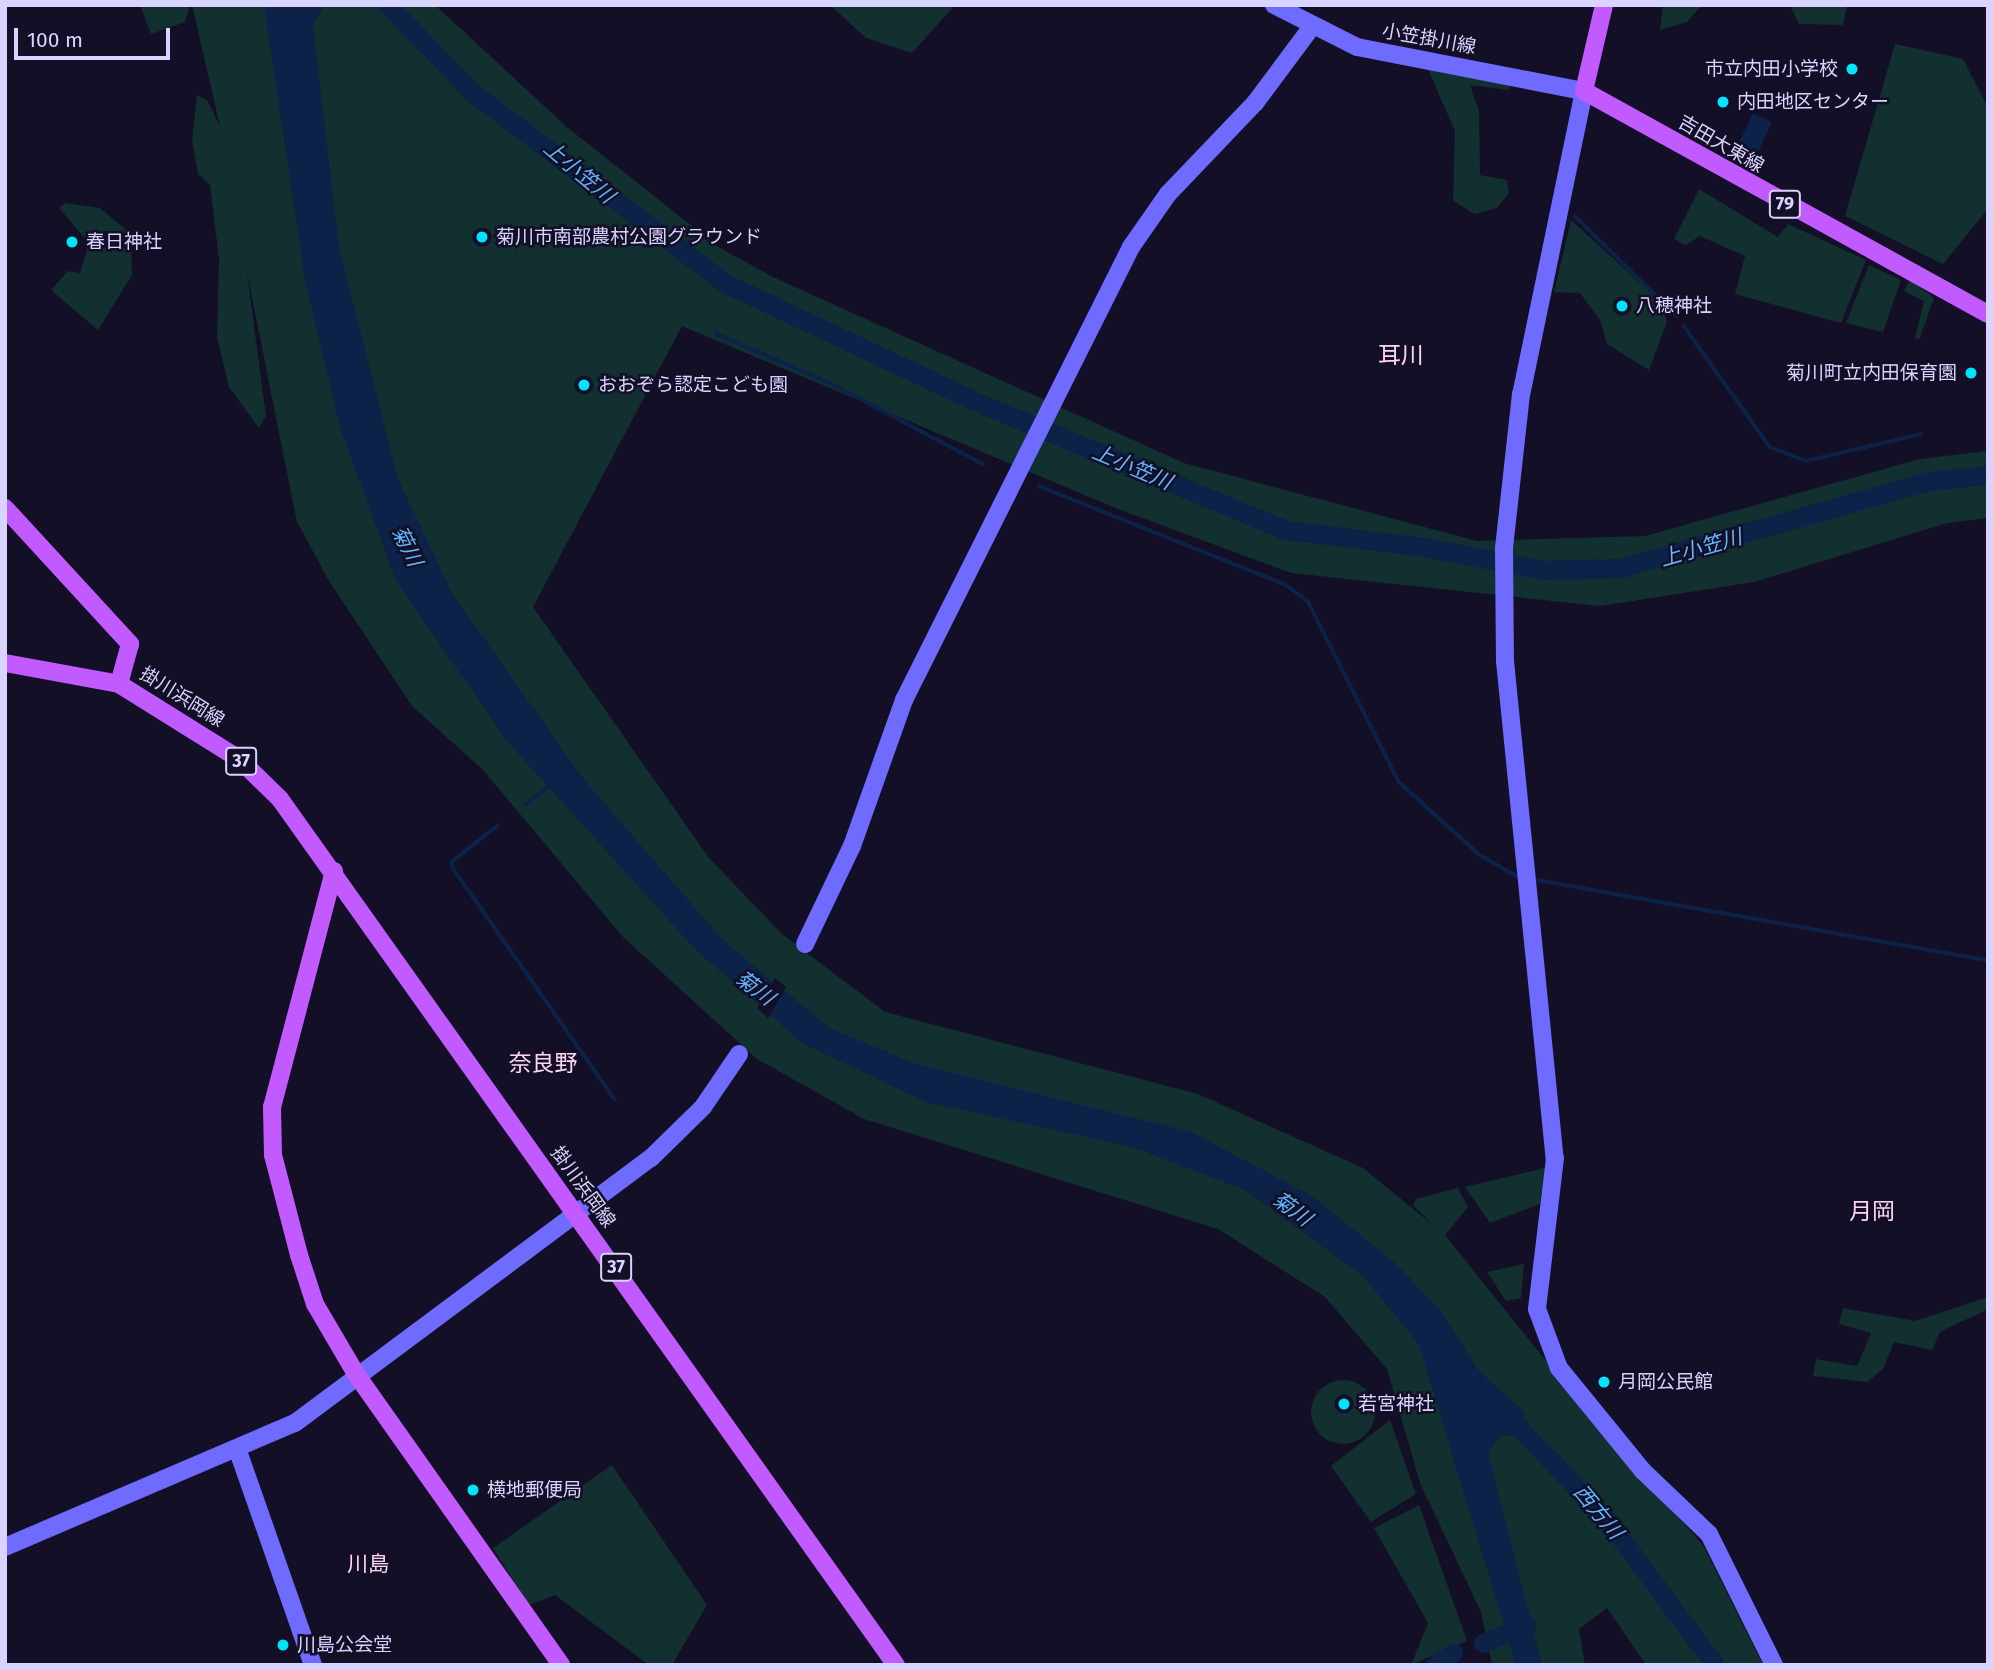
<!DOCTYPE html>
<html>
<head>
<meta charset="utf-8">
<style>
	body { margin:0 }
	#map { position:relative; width:1993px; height:1670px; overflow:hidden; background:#130f26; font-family:"Fira Sans","Noto Sans JP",sans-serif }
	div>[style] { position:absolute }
	.green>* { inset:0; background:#12302f }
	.round { border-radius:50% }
	.water>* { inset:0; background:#0c2248; transform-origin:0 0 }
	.pier>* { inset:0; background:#130f26 }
	.stream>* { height:3.5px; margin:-1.75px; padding:0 1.75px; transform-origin:1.75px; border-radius:1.75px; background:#0c2248 }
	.river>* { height:19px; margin:-9.5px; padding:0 9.5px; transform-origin:9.5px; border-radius:9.5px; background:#0c2248 }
	.secondary>* { height:18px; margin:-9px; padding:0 9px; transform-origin:9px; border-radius:9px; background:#6f6bff }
	.primary>* { height:18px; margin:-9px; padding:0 9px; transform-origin:9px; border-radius:9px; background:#c25bff }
	.dots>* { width:19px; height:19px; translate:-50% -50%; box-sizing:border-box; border:4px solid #130f26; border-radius:50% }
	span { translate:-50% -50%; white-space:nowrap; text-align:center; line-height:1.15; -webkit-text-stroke:5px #130f26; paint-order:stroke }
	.shield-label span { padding:2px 5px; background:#130f26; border:2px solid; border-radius:5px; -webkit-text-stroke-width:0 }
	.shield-label { font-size:18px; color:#d9d4ff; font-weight:700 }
	.street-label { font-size:19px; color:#d9d4ff }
	.poi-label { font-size:19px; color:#d9d4ff }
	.right { translate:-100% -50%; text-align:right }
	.left { translate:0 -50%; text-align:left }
	.water-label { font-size:21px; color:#62b6ff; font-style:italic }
	.neighbourhood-label { font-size:21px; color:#ffd6f0 }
	.quarter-label { font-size:23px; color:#ffd6f0 }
	.frame { position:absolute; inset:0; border:7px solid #d9d4ff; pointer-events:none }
	.scale { position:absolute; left:14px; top:28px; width:156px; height:32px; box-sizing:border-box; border:4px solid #d9d4ff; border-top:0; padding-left:9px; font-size:21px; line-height:24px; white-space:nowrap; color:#d9d4ff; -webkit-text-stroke:5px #130f26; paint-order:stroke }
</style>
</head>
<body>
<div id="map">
	<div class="green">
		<i style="clip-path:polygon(140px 5px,190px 5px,185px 22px,151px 34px)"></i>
		<i style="clip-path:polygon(192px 5px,435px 5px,568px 128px,720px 248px,773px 277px,1184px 463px,1477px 541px,1645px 536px,1920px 459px,1988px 451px,1988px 518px,1947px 523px,1754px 582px,1600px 606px,1291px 573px,1118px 509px,682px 326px,533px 607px,709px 858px,782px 934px,885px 1012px,1198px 1094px,1363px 1168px,1433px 1225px,1413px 1205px,1416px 1199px,1458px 1188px,1468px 1207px,1445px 1235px,1619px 1452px,1703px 1545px,1763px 1665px,1646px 1665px,1607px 1608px,1579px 1629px,1585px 1665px,1492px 1665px,1481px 1612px,1420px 1483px,1387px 1369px,1325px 1297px,1218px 1229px,864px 1119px,757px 1059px,623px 937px,483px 770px,412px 706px,329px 581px,297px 522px,247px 273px,266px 416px,259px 428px,229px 387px,217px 338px,219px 259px,210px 185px,198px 174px,192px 140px,197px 95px,207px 100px,220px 126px)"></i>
		<i style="clip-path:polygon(830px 5px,955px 5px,912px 53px,866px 38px)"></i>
		<i style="clip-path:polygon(1663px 5px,1702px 5px,1687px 22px,1660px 30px)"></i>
		<i style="clip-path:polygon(1790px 5px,1847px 5px,1843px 25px,1799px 24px)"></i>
		<i style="clip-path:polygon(1895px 44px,1963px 59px,1988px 108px,1988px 209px,1943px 264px,1845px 216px)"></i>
		<i style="clip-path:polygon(1428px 69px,1514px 82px,1508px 90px,1470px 85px,1479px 111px,1480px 175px,1507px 180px,1509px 193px,1497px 208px,1474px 214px,1453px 200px,1455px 131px)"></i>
		<i style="clip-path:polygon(1699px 189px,1778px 237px,1788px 224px,1866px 260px,1841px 323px,1735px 294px,1745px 256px,1700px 236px,1686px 245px,1674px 239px)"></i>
		<i style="clip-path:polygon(65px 203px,100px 208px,131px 234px,132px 275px,98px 330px,51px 290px,68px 271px,80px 273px,89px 243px,59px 208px)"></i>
		<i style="clip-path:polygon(1571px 220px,1660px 301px,1667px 322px,1649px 370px,1607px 344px,1600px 320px,1580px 293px,1554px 292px)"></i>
		<i style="clip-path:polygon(1869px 265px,1901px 280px,1883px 332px,1846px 323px)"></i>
		<i style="clip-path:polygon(1910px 279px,1934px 298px,1919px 340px,1915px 338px,1924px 301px,1904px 291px)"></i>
		<i style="clip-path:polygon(1545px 1168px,1540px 1204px,1490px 1223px,1465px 1187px)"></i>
		<i style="clip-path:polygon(1524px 1264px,1521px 1298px,1506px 1301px,1487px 1272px)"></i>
		<i style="clip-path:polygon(1988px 1297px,1988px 1309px,1940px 1332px,1932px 1350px,1894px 1342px,1883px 1369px,1867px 1382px,1813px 1376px,1816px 1359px,1857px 1366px,1871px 1333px,1839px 1324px,1843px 1308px,1915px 1321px)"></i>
		<i class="round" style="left:1311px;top:1380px;width:64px;height:64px"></i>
		<i style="clip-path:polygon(1390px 1420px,1416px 1494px,1371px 1522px,1331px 1466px)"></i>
		<i style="clip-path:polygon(612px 1465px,707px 1605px,672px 1665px,649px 1665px,555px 1595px,529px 1605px,493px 1548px)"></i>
		<i style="clip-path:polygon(1419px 1505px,1467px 1641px,1411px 1665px,1428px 1623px,1374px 1528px)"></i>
	</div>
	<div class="water">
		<i style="clip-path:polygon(264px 5px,324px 5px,313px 25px,339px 248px,398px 479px,452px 593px,584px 780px,724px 941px,830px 1028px,910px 1062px,1191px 1132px,1312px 1196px,1396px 1264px,1441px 1311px,1478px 1370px,1524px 1412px,1520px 1435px,1500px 1436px,1488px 1453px,1542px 1665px,1516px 1665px,1419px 1345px,1364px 1277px,1245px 1190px,1132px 1147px,926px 1102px,802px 1043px,693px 947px,507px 741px,396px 581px,340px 427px,305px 280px)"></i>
		<i style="left:1753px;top:113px;width:21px;height:38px;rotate:25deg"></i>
	</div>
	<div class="pier">
		<i style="clip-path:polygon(775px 978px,786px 987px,768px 1018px,757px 1008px)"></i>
	</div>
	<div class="stream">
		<i style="left:1575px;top:216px;width:143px;rotate:44.4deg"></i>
		<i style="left:1684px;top:326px;width:148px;rotate:54.6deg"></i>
		<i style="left:1770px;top:447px;width:39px;rotate:21deg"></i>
		<i style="left:1806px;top:461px;width:118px;rotate:-13.2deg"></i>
		<i style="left:717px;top:334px;width:125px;rotate:23.5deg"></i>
		<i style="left:832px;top:384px;width:171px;rotate:27.9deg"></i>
		<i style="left:1039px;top:486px;width:266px;rotate:21.8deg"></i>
		<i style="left:1286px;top:585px;width:27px;rotate:36deg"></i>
		<i style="left:1308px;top:601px;width:203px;rotate:63.3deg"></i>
		<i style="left:1399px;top:782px;width:109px;rotate:42deg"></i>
		<i style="left:1480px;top:855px;width:46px;rotate:29.9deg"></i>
		<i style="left:525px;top:805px;width:29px;rotate:-38deg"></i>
		<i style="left:498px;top:826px;width:58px;rotate:142deg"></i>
		<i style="left:452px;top:862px;width:6px;rotate:81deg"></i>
		<i style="left:453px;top:868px;width:282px;rotate:55deg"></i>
		<i style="left:1531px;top:879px;width:464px;rotate:10.1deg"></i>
	</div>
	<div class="river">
		<i style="left:388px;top:5px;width:122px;rotate:46deg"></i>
		<i style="left:473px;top:93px;width:316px;rotate:37deg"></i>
		<i style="left:725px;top:283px;width:273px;rotate:25.3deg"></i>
		<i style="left:972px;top:400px;width:340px;rotate:22.5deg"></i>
		<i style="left:1286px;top:530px;width:139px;rotate:7deg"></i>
		<i style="left:1424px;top:547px;width:121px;rotate:10.9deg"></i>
		<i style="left:1543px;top:570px;width:78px;rotate:-1.5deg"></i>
		<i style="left:1621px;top:568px;width:319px;rotate:-15.8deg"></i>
		<i style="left:1928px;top:481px;width:60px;rotate:-5.7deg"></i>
		<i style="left:1501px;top:1409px;width:150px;rotate:46.1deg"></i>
		<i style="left:1605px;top:1517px;width:184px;rotate:53.4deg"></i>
		<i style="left:1483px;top:1643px;width:47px;rotate:-22.7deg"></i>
		<i style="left:1435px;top:1665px;width:22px;rotate:-34deg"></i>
	</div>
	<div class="secondary">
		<i style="left:1274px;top:5px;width:93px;rotate:26.8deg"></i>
		<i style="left:1357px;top:47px;width:231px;rotate:11deg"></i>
		<i style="left:1584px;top:91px;width:309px;rotate:101.7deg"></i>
		<i style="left:1521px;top:394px;width:156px;rotate:96.3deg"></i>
		<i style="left:1504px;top:549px;width:112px;rotate:89.5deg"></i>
		<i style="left:1505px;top:661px;width:500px;rotate:84.3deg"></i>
		<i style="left:1555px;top:1158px;width:152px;rotate:96.8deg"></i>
		<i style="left:1537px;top:1309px;width:63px;rotate:69.6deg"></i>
		<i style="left:1559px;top:1368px;width:133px;rotate:50.8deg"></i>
		<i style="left:1643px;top:1471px;width:91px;rotate:43.7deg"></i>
		<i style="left:1709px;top:1534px;width:146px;rotate:63.6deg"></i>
		<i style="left:805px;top:944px;width:109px;rotate:-64.4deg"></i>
		<i style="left:852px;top:846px;width:155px;rotate:-70.4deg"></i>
		<i style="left:904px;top:700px;width:507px;rotate:-63.38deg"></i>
		<i style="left:1131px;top:247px;width:65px;rotate:-55.1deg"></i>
		<i style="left:1168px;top:194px;width:126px;rotate:-46.3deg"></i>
		<i style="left:1255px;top:103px;width:94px;rotate:-53.3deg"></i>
		<i style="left:238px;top:1451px;width:227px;rotate:70.7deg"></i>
		<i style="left:5px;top:1547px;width:315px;rotate:-23.2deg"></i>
		<i style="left:295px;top:1423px;width:444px;rotate:-36.7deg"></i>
		<i style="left:651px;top:1158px;width:73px;rotate:-44.4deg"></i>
		<i style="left:703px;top:1107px;width:64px;rotate:-55.8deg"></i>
	</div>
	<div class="primary">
		<i style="left:1604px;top:5px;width:88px;rotate:103.1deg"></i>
		<i style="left:1584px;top:91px;width:461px;rotate:28.9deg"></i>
		<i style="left:5px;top:508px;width:185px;rotate:47.4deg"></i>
		<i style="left:130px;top:644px;width:41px;rotate:105.4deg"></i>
		<i style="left:5px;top:663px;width:116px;rotate:10.4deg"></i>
		<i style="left:119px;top:684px;width:142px;rotate:32deg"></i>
		<i style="left:239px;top:759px;width:57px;rotate:44.3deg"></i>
		<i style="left:280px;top:799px;width:1063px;rotate:54.58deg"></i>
		<i style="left:334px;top:871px;width:244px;rotate:104.7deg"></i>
		<i style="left:272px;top:1107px;width:48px;rotate:88.8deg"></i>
		<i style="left:273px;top:1155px;width:103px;rotate:75.4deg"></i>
		<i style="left:299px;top:1255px;width:52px;rotate:71.9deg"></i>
		<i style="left:315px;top:1304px;width:81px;rotate:59.6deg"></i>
		<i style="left:356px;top:1374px;width:356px;rotate:54.8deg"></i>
	</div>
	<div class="dots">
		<i style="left:1852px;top:69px;background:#00e5ff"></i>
		<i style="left:1723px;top:102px;background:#00e5ff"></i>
		<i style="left:482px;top:237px;background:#00e5ff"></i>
		<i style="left:72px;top:242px;background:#00e5ff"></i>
		<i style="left:1622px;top:306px;background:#00e5ff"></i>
		<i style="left:1971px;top:373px;background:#00e5ff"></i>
		<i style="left:584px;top:385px;background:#00e5ff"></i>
		<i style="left:1604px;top:1382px;background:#00e5ff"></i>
		<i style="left:1344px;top:1404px;background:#00e5ff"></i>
		<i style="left:473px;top:1490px;background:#00e5ff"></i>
		<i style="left:283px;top:1645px;background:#00e5ff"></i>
	</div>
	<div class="shield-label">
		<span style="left:1785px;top:204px">79</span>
		<span style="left:241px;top:761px">37</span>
		<span style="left:616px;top:1267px">37</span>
	</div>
	<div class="street-label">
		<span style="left:1429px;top:39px;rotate:10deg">小笠掛川線</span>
		<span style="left:1721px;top:144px;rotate:30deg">吉田大東線</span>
		<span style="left:182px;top:697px;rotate:32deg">掛川浜岡線</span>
		<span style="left:583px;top:1187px;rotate:54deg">掛川浜岡線</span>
	</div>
	<div class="poi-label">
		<span class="right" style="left:1838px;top:69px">市立内田小学校</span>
		<span class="left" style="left:1737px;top:102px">内田地区センター</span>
		<span class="left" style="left:496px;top:237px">菊川市南部農村公園グラウンド</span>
		<span class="left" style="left:86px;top:242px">春日神社</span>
		<span class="left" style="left:1636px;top:306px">八穂神社</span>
		<span class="right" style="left:1957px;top:373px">菊川町立内田保育園</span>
		<span class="left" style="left:598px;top:385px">おおぞら認定こども園</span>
		<span class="left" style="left:1618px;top:1382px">月岡公民館</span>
		<span class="left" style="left:1358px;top:1404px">若宮神社</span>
		<span class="left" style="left:487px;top:1490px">横地郵便局</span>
		<span class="left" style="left:297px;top:1645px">川島公会堂</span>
	</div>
	<div class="water-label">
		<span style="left:579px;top:172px;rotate:40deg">上小笠川</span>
		<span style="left:1132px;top:467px;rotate:23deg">上小笠川</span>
		<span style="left:407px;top:546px;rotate:64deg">菊川</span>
		<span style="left:1701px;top:548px;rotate:-16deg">上小笠川</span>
		<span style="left:755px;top:988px;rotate:37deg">菊川</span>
		<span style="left:1292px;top:1209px;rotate:36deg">菊川</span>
		<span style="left:1598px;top:1512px;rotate:50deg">西方川</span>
	</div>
	<div class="neighbourhood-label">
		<span style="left:368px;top:1564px">川島</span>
	</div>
	<div class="quarter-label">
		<span style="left:1401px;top:355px">耳川</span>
		<span style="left:543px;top:1063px">奈良野</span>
		<span style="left:1872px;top:1211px">月岡</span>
	</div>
	<div class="frame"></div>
	<div class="scale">100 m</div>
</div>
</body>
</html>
